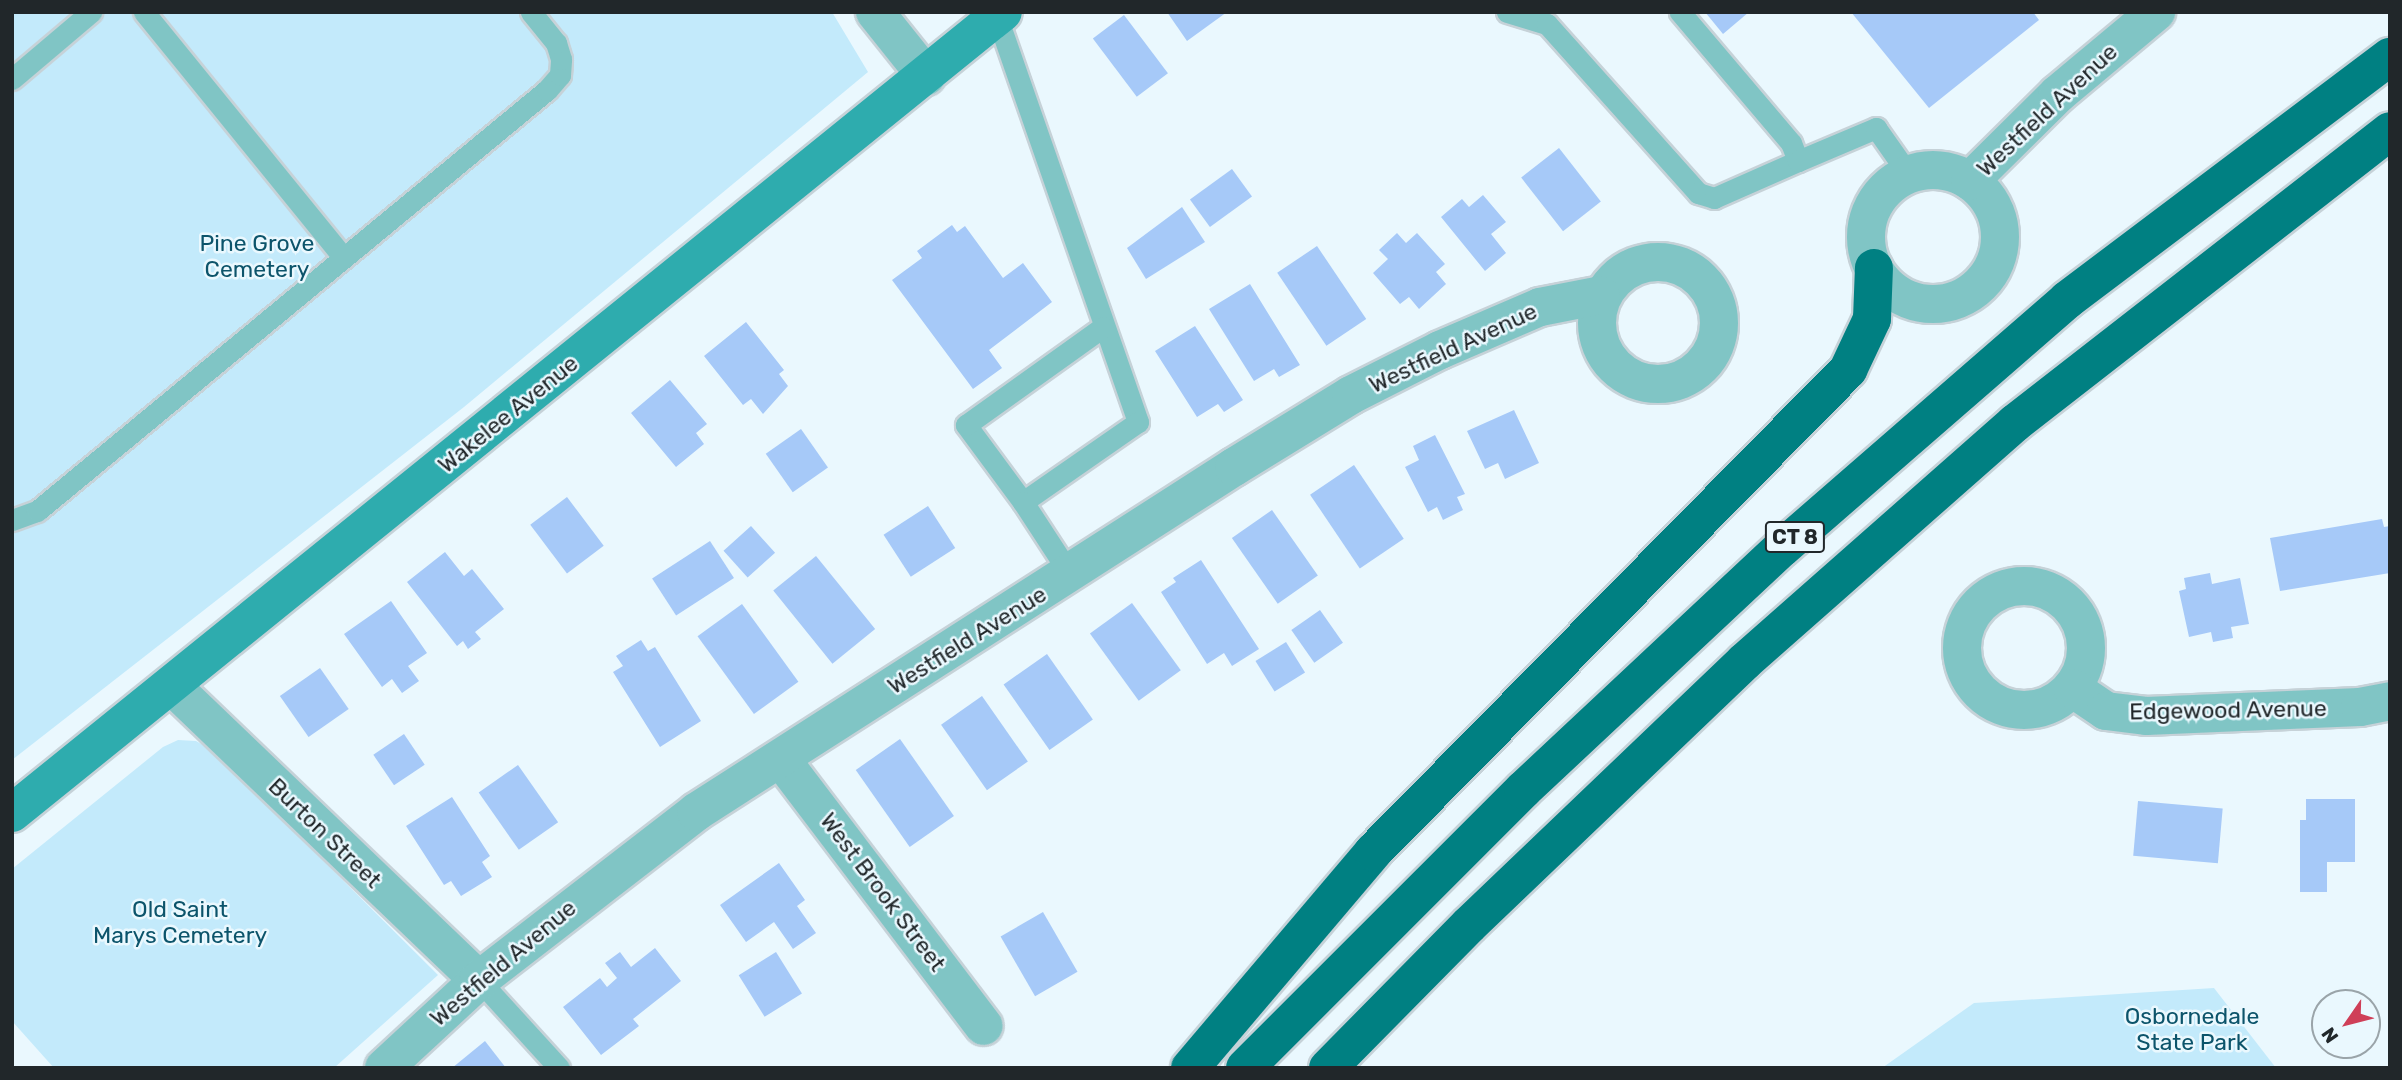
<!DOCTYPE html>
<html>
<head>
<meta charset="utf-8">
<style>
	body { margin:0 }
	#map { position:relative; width:2402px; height:1080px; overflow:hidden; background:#eaf8fe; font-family:Rubik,sans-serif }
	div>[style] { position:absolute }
	.green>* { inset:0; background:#c3eafb }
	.building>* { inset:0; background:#a6c9f8; transform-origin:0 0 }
	.roads { filter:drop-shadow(2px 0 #c6d2d8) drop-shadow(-2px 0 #c6d2d8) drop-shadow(0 2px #c6d2d8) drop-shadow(0 -2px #c6d2d8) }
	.service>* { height:21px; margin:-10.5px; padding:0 10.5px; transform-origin:10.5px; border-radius:10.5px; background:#80c5c5 }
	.minor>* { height:38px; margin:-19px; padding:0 19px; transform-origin:19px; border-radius:19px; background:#80c5c5 }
	.minor>.ring { margin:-19px; padding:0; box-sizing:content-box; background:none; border:38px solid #80c5c5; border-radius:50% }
	.tertiary>* { height:38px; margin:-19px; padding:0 19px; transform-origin:19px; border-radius:19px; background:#80c5c5 }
	.tertiary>.ring { margin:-19px; padding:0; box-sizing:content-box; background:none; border:38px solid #80c5c5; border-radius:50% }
	.secondary>* { height:38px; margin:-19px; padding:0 19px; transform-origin:19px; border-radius:19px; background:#2eacae }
	.motorway>* { height:38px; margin:-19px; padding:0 19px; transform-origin:19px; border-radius:19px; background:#008082 }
	span { translate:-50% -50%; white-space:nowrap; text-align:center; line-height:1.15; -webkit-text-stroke:5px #eaf8fe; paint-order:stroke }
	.shield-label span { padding:2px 5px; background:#eaf8fe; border:2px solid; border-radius:5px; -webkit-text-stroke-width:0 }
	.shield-label { font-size:21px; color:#21272a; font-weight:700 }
	.street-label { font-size:23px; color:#21272a }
	.park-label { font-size:23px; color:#0c546b }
	.frame { position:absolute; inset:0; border:14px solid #21272a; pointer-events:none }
	.north { position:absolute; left:2311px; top:989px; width:70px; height:70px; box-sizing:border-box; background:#eaf8fe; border:2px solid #9aa4a9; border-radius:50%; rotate:235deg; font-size:19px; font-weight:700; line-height:28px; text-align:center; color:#21272a }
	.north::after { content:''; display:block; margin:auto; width:24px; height:32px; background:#cf3f58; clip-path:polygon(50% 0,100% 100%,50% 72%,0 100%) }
</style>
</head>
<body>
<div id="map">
	<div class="green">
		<i style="clip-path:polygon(12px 12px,832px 12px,868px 72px,464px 407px,12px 760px)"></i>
		<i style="clip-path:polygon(178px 740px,196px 741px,212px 750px,438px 975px,334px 1068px,54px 1068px,12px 1021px,12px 869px,163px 747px)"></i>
		<i style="clip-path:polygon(2214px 988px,2276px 1068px,1882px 1068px,1974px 1003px)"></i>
	</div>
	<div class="building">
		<i style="clip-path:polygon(1167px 12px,1227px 12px,1187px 41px)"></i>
		<i style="clip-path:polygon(1705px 12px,1749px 12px,1723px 34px)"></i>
		<i style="clip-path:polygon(1851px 12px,2033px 12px,2039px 20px,1929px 108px)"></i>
		<i style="left:1124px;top:15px;width:73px;height:39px;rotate:53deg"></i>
		<i style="left:1559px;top:148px;width:68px;height:48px;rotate:52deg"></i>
		<i style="left:1232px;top:169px;width:34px;height:52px;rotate:54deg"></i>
		<i style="clip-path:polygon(1483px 195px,1506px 222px,1491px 234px,1506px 253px,1485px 271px,1441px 217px,1462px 199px,1469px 207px)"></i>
		<i style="clip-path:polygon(1182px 207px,1205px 242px,1146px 279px,1127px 248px)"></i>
		<i style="clip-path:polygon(952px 225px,957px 232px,965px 226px,1003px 278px,1023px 263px,1052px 302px,989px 350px,1002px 368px,973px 389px,892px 280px,922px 258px,917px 251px)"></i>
		<i style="clip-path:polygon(1397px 233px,1406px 243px,1417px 233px,1445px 264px,1436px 272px,1446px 284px,1419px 309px,1409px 297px,1400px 304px,1373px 273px,1388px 259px,1379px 250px)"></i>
		<i style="left:1317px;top:246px;width:88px;height:48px;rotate:56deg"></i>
		<i style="clip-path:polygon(1250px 284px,1300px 365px,1279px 377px,1274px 369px,1254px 381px,1209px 309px)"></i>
		<i style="clip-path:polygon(746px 322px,784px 370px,779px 374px,788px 386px,763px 414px,751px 399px,743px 405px,704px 356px)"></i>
		<i style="clip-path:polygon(1195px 326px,1243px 400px,1224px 412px,1218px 404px,1197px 417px,1155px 351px)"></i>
		<i style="clip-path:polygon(670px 380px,707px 424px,696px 433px,704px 444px,676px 467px,631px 413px)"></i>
		<i style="clip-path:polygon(1514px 410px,1539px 463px,1505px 479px,1498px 463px,1485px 469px,1467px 431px)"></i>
		<i style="left:801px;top:429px;width:47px;height:43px;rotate:55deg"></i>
		<i style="clip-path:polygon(1435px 435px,1465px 494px,1457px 497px,1463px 510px,1443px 520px,1437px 507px,1428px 512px,1405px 467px,1419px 460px,1413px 446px)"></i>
		<i style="left:1354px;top:465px;width:89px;height:53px;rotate:56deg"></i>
		<i style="left:567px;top:497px;width:61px;height:46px;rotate:53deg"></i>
		<i style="left:928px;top:506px;width:50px;height:53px;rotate:57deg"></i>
		<i style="left:1272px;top:510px;width:80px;height:49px;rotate:55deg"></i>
		<i style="clip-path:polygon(2382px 519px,2384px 527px,2390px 526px,2390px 573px,2280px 591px,2270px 538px)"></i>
		<i style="left:751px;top:526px;width:36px;height:37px;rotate:48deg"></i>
		<i style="left:710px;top:541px;width:44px;height:69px;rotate:57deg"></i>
		<i style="clip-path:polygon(445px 552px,464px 576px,472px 569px,504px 609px,475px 632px,481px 639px,468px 649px,463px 641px,457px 646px,407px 582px)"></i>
		<i style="left:816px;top:556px;width:94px;height:55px;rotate:51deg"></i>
		<i style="clip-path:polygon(1201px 560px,1259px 649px,1232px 666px,1224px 653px,1207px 664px,1161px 592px,1176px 582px,1173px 578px)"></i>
		<i style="clip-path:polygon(2210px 573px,2212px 584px,2240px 578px,2249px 624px,2231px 627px,2233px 638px,2213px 642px,2211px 632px,2189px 637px,2179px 591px,2186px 589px,2184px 578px)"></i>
		<i style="clip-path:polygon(391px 601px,427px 653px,408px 666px,419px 681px,402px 693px,392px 679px,382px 687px,344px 634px)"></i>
		<i style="left:1132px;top:603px;width:83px;height:52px;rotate:54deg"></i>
		<i style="left:742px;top:604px;width:96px;height:55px;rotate:54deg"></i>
		<i style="left:1320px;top:610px;width:40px;height:35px;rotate:55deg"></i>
		<i style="clip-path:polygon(641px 640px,648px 651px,655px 647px,701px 721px,660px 747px,613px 672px,623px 666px,616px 656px)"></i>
		<i style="left:1286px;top:642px;width:36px;height:36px;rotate:58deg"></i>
		<i style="left:1047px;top:654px;width:80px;height:53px;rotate:55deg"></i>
		<i style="left:320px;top:668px;width:50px;height:49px;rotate:55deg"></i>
		<i style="left:982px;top:696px;width:80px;height:50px;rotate:55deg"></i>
		<i style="left:404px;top:734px;width:37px;height:37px;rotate:56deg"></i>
		<i style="left:900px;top:739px;width:94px;height:54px;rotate:55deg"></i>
		<i style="left:518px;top:765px;width:70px;height:48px;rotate:55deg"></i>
		<i style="clip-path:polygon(452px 797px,490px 856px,482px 862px,492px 877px,461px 896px,451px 881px,444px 885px,406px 826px)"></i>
		<i style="clip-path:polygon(2306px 799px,2355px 799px,2355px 862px,2327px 862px,2327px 892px,2300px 892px,2300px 820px,2306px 820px)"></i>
		<i style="left:2138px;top:801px;width:85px;height:55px;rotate:5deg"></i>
		<i style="clip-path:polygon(779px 863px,805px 900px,797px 906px,816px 933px,793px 949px,774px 922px,746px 942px,720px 905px)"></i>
		<i style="left:1043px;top:912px;width:69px;height:49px;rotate:60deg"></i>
		<i style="clip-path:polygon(655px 948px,681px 981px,633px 1019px,639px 1026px,601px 1055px,563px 1007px,600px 978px,607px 987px,617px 978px,605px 963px,620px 952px,631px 967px)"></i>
		<i style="left:776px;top:952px;width:49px;height:44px;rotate:58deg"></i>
		<i style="clip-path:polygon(485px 1041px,506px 1068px,452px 1068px)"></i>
	</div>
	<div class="roads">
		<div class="service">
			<i style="left:144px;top:12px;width:314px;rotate:50.9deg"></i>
			<i style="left:1507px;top:12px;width:42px;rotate:16.7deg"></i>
			<i style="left:1547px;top:24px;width:227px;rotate:48.2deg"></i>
			<i style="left:1698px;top:193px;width:17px;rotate:17deg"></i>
			<i style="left:1714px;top:198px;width:92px;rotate:-23.8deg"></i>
			<i style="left:1798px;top:161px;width:19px;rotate:-111deg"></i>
			<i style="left:1791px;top:143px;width:172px;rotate:-130.3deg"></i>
			<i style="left:997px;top:17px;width:429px;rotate:70.8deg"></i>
			<i style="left:1138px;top:422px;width:140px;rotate:145.2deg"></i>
			<i style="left:1023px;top:502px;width:96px;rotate:-126.5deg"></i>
			<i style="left:966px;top:425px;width:168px;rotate:-35.6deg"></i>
			<i style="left:12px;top:79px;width:104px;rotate:-40.3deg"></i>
			<i style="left:1798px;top:161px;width:85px;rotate:-22.9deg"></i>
			<i style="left:1876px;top:128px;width:57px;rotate:54.9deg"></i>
			<i style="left:1023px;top:502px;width:86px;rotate:56.9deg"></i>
			<i style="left:12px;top:520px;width:27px;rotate:-20deg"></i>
			<i style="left:37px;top:511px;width:661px;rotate:-39.54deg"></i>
			<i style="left:547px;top:90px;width:20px;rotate:-49deg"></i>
			<i style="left:560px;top:75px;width:16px;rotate:-86deg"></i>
			<i style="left:561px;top:59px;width:17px;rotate:-107deg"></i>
			<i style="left:556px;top:43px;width:40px;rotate:-129deg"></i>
			<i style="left:479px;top:980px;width:119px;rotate:47.7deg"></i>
		</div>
		<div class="minor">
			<i style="left:875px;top:12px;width:82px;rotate:51.4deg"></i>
			<i class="ring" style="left:1597px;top:262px;width:84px;height:84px"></i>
			<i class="ring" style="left:1962px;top:586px;width:86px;height:86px"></i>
			<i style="left:172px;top:686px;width:425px;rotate:43.8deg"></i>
			<i style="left:2072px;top:688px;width:41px;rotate:34.1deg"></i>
			<i style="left:2106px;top:711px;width:40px;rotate:7.1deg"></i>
			<i style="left:2146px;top:716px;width:214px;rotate:-2.4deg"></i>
			<i style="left:2360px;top:707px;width:31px;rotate:-11deg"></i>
			<i style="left:781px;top:759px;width:335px;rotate:52.8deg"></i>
			<i style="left:384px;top:1068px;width:129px;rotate:-42.8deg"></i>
			<i style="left:479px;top:980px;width:274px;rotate:-37.7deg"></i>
			<i style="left:696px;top:812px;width:639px;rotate:-32.67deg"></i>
			<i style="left:1234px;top:467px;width:137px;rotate:-31.6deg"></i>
			<i style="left:1351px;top:395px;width:100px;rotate:-26.8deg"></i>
			<i style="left:1440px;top:350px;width:109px;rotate:-23.3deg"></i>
			<i style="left:1540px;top:307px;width:62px;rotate:-11.1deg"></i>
		</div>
		<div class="tertiary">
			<i class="ring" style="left:1866px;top:170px;width:96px;height:96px"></i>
			<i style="left:1970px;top:181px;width:124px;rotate:-44.7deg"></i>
			<i style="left:2058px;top:94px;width:128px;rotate:-39.9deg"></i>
		</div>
		<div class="secondary">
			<i style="left:12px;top:813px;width:1274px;rotate:-38.95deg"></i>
		</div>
		<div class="motorway">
			<i style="left:1190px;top:1068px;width:283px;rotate:-49.7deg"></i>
			<i style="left:1373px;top:852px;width:677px;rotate:-45.42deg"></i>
			<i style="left:1848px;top:370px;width:56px;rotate:-64.8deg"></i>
			<i style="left:1872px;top:319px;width:51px;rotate:-87.8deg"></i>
			<i style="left:1245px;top:1068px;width:393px;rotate:-45deg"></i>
			<i style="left:1523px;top:790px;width:354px;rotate:-43.1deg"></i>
			<i style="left:1782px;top:548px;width:378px;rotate:-41deg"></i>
			<i style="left:2067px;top:300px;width:404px;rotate:-37deg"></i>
			<i style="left:1328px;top:1068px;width:201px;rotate:-45.4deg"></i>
			<i style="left:1469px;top:925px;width:381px;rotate:-43.7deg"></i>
			<i style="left:1744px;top:662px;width:361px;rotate:-41.4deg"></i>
			<i style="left:2015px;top:423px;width:475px;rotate:-37.9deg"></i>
		</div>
	</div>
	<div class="shield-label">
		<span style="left:1795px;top:537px">CT 8</span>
	</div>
	<div class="street-label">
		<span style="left:2047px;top:110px;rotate:-43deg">Westfield Avenue</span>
		<span style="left:1453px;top:348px;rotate:-25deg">Westfield Avenue</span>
		<span style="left:508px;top:414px;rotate:-39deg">Wakelee Avenue</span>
		<span style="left:967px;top:640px;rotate:-32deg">Westfield Avenue</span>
		<span style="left:2228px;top:710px;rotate:-1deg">Edgewood Avenue</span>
		<span style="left:325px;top:833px;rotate:44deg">Burton Street</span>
		<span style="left:883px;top:892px;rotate:53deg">West Brook Street</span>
		<span style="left:503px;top:963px;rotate:-40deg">Westfield Avenue</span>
	</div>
	<div class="park-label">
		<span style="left:257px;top:256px">Pine Grove<br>Cemetery</span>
		<span style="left:180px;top:922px">Old Saint<br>Marys Cemetery</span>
		<span style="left:2192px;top:1029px">Osbornedale<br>State Park</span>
	</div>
	<div class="frame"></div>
	<div class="north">N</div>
</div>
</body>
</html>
